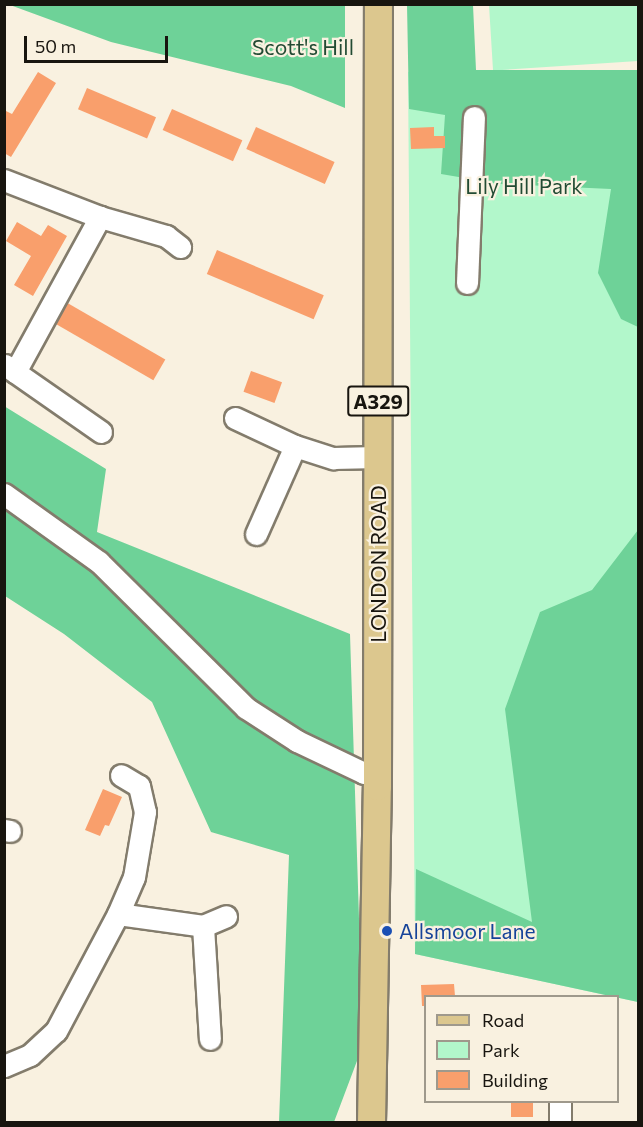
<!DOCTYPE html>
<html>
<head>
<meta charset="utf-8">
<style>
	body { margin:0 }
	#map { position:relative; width:643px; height:1127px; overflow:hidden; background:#f9f1e0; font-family:Commissioner,sans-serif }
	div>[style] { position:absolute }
	.green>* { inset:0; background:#b2f7cb }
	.forest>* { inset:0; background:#6ed298 }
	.building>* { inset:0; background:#f99f6c; transform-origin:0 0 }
	.roads { filter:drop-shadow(2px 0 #837c6c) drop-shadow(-2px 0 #837c6c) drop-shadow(0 2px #837c6c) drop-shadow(0 -2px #837c6c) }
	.minor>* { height:21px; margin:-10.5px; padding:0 10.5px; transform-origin:10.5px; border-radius:10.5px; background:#fff }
	.major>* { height:27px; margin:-13.5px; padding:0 13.5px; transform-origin:13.5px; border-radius:13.5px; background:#dcc78e }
	.dots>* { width:16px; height:16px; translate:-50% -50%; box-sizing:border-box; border:3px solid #f9f1e0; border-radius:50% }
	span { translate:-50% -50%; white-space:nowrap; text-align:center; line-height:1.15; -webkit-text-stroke:4.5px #f9f1e0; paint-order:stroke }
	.shield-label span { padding:2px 4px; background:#f9f1e0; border:2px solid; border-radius:4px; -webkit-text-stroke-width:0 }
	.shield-label { font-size:20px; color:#18150f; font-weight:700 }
	.park-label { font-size:21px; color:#224b33 }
	.street-label { font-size:21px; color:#18150f }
	.transit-label { font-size:21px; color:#164399 }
	.left { translate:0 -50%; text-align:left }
	.frame { position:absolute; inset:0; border:6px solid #18150f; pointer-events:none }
	.legend { position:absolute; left:424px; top:995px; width:195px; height:108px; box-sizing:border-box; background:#f9f1e0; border:2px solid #9f998c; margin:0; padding:8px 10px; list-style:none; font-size:18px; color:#18150f }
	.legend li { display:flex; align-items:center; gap:12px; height:30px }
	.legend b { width:30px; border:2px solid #9f998c }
	.scale { position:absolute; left:24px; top:36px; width:144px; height:27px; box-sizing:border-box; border:3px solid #18150f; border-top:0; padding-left:8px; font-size:18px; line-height:21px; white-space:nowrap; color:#18150f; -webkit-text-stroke:4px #f9f1e0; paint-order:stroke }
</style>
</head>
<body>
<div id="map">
	<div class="green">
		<i style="clip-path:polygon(489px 5px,638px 5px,638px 61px,502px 70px,638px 70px,638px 1002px,415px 954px,408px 72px,493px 70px)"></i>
	</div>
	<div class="forest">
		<i style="clip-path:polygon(10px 5px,345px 5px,345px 108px,291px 86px,111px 42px)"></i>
		<i style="clip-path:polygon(407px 5px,473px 5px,476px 70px,638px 70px,638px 327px,621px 319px,598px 273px,611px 189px,500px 184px,441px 174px,445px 115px,409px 109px)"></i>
		<i style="clip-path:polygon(4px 406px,106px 469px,97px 532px,350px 634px,363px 1045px,334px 1122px,279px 1122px,289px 855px,211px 832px,152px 702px,64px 634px,5px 596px)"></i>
		<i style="clip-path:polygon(638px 530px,638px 1002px,415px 954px,416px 869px,532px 922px,505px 709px,540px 612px,592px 590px)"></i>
	</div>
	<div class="building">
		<i style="clip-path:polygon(38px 72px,56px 83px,11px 157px,4px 153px,4px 110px,12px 114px)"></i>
		<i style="left:87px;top:88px;width:75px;height:23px;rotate:23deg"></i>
		<i style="left:172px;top:109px;width:77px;height:23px;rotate:24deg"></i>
		<i style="left:256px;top:127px;width:86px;height:24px;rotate:24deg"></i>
		<i style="clip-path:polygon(434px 127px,434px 136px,445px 136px,445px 148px,411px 149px,410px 128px)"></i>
		<i style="clip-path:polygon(17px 222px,41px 236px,48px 225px,67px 236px,33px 296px,14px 285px,31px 256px,6px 241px)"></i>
		<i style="left:217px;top:250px;width:116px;height:26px;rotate:23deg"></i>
		<i style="left:64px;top:301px;width:117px;height:24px;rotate:30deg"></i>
		<i style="left:251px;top:371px;width:33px;height:22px;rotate:20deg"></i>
		<i style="clip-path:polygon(103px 789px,122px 797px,109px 826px,105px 825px,100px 836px,85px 830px)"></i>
		<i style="clip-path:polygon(454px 984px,455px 996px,426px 996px,426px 1006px,422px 1006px,421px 985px)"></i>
		<i style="left:511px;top:1102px;width:22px;height:15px"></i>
	</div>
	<div class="roads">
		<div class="minor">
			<i style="left:4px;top:180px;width:103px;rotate:21.1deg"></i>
			<i style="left:100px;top:217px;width:69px;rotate:16.1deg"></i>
			<i style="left:166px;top:236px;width:18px;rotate:38deg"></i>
			<i style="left:467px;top:283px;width:166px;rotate:-87.6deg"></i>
			<i style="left:5px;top:365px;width:117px;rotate:34.9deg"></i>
			<i style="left:15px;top:372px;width:177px;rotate:-61.3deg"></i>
			<i style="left:235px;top:418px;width:66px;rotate:25deg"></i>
			<i style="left:295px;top:446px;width:40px;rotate:18deg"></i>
			<i style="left:333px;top:458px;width:45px;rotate:-1.3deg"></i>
			<i style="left:4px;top:494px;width:117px;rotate:35.6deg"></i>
			<i style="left:99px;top:562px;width:207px;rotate:44.8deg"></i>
			<i style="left:246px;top:708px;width:61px;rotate:32.9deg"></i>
			<i style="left:297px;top:741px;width:74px;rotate:25.5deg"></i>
			<i style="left:364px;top:773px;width:13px"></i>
			<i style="left:256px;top:534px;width:96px;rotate:-66.1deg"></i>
			<i style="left:4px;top:830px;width:6px;rotate:9deg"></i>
			<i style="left:118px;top:914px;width:40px;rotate:-66.6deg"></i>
			<i style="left:134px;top:877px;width:66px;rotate:-80.4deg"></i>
			<i style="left:145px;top:812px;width:27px;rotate:-103deg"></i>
			<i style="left:139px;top:786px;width:21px;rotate:-149deg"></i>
			<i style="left:203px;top:926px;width:113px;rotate:86.5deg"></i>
			<i style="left:4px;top:1066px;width:28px;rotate:-23deg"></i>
			<i style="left:30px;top:1055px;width:35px;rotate:-43deg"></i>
			<i style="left:56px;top:1031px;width:132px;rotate:-62.1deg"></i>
			<i style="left:118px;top:914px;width:86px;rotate:8deg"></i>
			<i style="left:203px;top:926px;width:25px;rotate:-23deg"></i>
			<i style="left:560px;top:1102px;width:20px;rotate:90deg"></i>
		</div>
		<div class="major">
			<i style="left:371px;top:1122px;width:336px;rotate:-89deg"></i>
			<i style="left:377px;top:786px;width:782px;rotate:-89.93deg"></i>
		</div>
	</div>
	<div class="dots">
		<i style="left:387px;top:931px;background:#1a4fb4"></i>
	</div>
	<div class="shield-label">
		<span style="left:378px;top:401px">A329</span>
	</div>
	<div class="park-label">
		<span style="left:303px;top:47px">Scott's Hill</span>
		<span style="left:524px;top:186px">Lily Hill Park</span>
	</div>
	<div class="street-label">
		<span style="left:378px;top:564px;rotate:-90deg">LONDON ROAD</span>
	</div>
	<div class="transit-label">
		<span class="left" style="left:399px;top:931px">Allsmoor Lane</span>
	</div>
	<div class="frame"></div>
	<ul class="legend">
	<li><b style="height:8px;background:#dcc78e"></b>Road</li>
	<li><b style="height:16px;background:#b2f7cb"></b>Park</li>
	<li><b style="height:16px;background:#f99f6c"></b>Building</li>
	</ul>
	<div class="scale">50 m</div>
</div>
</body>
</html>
